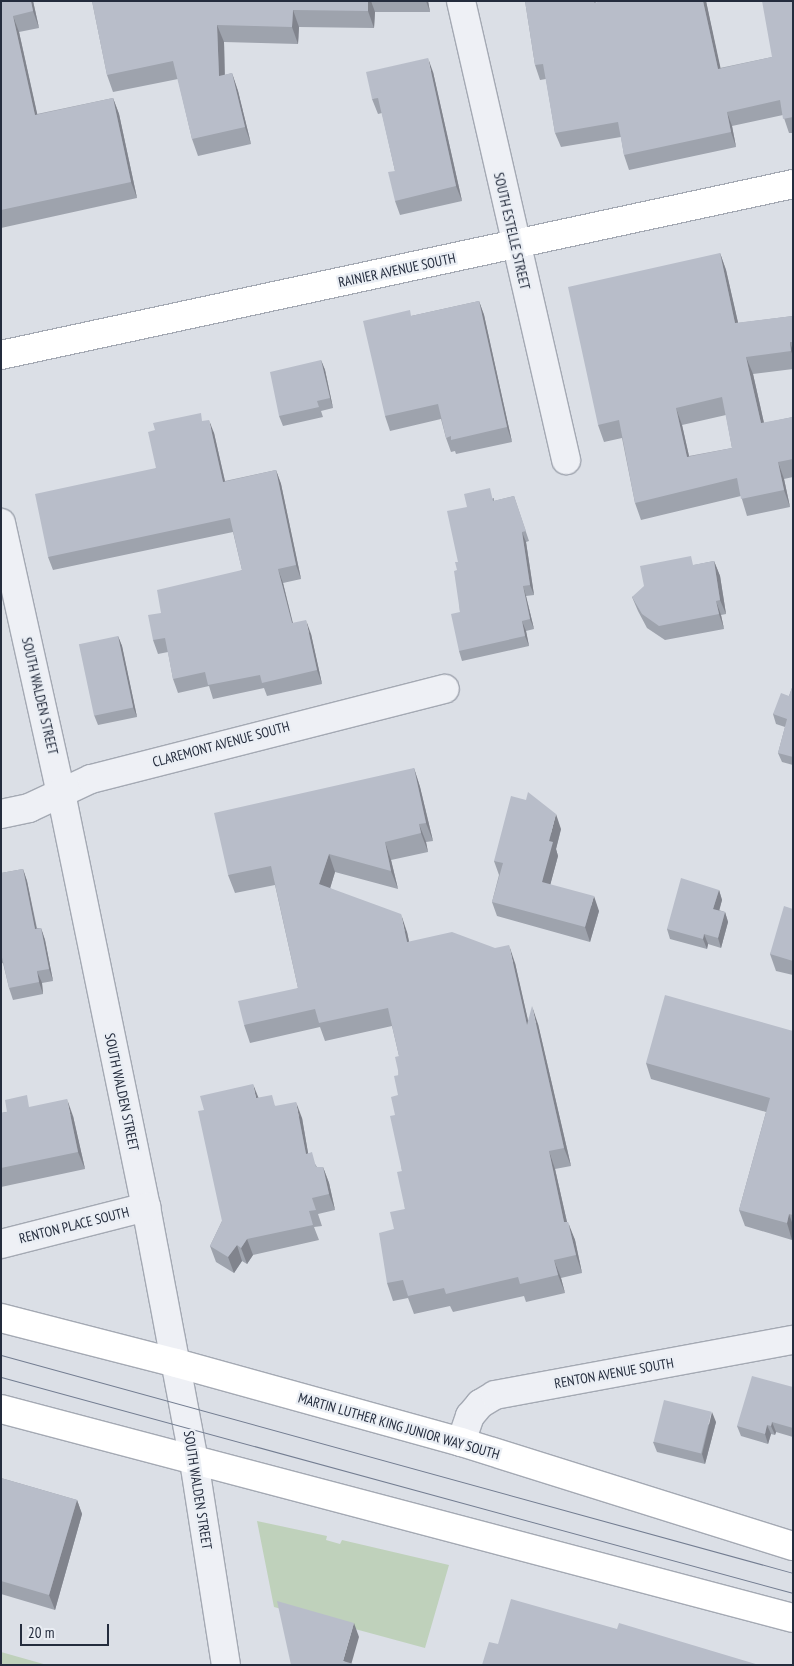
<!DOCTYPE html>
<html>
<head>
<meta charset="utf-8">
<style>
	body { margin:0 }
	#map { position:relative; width:794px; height:1666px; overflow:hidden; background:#dbdfe6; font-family:"PT Sans Narrow",sans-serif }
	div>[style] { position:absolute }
	.green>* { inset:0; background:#bfd1bb }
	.roads { filter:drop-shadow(1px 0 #a4a9b3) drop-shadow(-1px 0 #a4a9b3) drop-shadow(0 1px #a4a9b3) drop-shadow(0 -1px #a4a9b3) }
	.minor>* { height:28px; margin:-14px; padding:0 14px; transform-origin:14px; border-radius:14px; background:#eef0f5 }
	.secondary>* { height:28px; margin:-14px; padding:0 14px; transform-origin:14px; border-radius:14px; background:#fff }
	.primary>* { height:28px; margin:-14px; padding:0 14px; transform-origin:14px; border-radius:14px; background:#fff }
	.tram>* { height:1px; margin:-0.5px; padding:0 0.5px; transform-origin:0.5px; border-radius:0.5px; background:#737d91 }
	.wall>* { inset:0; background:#9ea3ad }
	.shaded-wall>* { inset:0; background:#81848d }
	.building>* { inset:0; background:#b8bdc9; transform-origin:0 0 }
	span { translate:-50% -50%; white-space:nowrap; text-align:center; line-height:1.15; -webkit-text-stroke:4.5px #eaeef4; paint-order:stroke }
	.street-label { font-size:14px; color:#242c3d }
	.frame { position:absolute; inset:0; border:2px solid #242c3d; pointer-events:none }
	.scale { position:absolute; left:20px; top:1624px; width:89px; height:22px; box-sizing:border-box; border:2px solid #242c3d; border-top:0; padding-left:6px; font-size:15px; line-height:18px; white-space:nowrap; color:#242c3d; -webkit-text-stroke:4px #eaeef4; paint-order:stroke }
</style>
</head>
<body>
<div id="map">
	<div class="green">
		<i style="clip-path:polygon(257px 1521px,327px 1536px,326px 1540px,340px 1544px,342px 1540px,449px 1565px,425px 1648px,274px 1607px)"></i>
		<i style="clip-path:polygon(1px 1652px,47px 1665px,1px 1665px)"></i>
	</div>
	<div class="roads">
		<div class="minor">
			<i style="left:461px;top:1px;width:471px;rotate:77.1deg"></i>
			<i style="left:1px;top:523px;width:277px;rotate:77.5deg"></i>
			<i style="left:61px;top:793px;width:423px;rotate:78.4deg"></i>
			<i style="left:146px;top:1207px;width:258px;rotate:79.3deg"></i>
			<i style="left:194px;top:1461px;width:206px;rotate:81.1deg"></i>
			<i style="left:1px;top:814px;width:29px;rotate:-12deg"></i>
			<i style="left:29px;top:808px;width:68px;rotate:-25.1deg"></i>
			<i style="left:91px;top:779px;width:365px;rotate:-14.3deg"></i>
			<i style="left:1px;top:1244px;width:150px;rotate:-14.3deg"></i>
			<i style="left:461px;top:1442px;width:28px;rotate:-71deg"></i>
			<i style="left:470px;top:1416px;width:16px;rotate:-50deg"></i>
			<i style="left:480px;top:1404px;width:17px;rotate:-31deg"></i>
			<i style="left:495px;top:1395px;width:303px;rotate:-10.5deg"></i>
		</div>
		<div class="secondary">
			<i style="left:1px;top:1318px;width:181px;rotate:14.4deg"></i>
			<i style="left:176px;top:1363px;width:296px;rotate:15.5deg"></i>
			<i style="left:461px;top:1442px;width:348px;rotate:17.4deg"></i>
			<i style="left:1px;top:1409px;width:819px;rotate:14.78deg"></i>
		</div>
		<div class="primary">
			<i style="left:1px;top:355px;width:810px;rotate:-12.18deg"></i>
		</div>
	</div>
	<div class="tram">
		<i style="left:1px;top:1355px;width:821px;rotate:15.39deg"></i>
		<i style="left:1px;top:1377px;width:821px;rotate:15.26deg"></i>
	</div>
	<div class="wall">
		<i style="clip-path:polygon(1px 1px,33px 1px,39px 28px,19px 32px,37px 114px,113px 98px,119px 114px,137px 198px,1px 228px)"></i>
		<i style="clip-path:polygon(92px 1px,428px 1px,430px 12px,375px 12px,374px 28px,299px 27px,298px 44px,224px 42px,225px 75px,232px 73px,238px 91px,251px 144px,198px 156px,192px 139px,178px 79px,113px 92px,107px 75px)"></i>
		<i style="clip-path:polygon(525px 1px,596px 1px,596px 3px,604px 1px,706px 1px,720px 68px,772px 57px,793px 1px,793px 133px,789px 133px,783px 115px,732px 126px,736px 147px,629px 170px,624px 155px,621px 137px,561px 147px,555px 133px,546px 79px,540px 80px,535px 65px)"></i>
		<i style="clip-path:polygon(433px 72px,462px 201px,400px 215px,395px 201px,395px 171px,382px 113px,378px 114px,372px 99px)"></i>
		<i style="clip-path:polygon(evenodd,720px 253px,726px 270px,738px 323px,793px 316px,793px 369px,753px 374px,764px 423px,793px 417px,793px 477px,784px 479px,790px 507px,747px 516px,741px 496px,641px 520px,635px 503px,622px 438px,604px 442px,598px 425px,720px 253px,726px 415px,732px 448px,689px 456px,682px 425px,726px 415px)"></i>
		<i style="clip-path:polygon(479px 301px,484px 315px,512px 442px,456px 454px,455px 451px,451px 452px,446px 438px,441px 419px,390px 431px,385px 416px,411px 316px)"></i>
		<i style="clip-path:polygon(321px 360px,325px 370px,333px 408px,321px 411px,323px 417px,283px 426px,279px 416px)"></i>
		<i style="clip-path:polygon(203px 421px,214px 433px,225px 481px,276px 470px,281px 484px,301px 579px,283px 583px,293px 623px,311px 634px,322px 684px,267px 696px,264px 688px,213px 699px,209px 686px,178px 693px,173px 679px,168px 652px,158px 654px,153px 640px,161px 613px,242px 570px,233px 532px,53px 570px,48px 557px,156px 468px)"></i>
		<i style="clip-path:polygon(514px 496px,529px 541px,526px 542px,534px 595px,526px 596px,534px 629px,526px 631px,529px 646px,462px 661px,459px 651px,460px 612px,457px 570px,467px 507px,494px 498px,494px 501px)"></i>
		<i style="clip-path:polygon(714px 561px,720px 576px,726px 614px,721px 615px,724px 629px,665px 640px,647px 628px,638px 611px,632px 597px,694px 565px)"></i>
		<i style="clip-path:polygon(118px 636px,122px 646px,137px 717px,98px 725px,94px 715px)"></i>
		<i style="clip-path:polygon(793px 685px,793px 765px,782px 762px,778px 753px,785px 727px,776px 724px,773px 714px,789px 696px)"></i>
		<i style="clip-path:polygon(414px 768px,420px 787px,433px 841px,426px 842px,428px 852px,391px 860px,398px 889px,335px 872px,330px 888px,407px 932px,409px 942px,515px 963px,528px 1020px,538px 1024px,571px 1166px,555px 1169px,567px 1222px,575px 1240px,582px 1273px,561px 1278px,565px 1293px,526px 1302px,524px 1296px,453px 1312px,450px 1306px,414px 1314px,408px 1298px,393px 1301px,387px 1283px,394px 1229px,405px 1209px,402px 1171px,395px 1115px,398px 1095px,399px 1056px,392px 1026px,325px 1041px,320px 1027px,250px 1043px,244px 1025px,298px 988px,275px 885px,235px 893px,228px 875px)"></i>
		<i style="clip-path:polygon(561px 829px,556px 849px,558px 856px,550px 885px,599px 911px,590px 942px,497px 916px,492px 902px,499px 875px,494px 861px)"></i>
		<i style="clip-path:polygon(23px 869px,27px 881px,37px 928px,41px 928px,45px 940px,53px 981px,42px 983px,43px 994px,13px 1000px,9px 988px,3px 963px,1px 964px,1px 873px)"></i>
		<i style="clip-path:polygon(719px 890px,722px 900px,719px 910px,725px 912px,728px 922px,721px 948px,708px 944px,707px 949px,670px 939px,667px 929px)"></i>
		<i style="clip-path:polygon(793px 909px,793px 975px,776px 971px,770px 954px)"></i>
		<i style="clip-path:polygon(793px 1031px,793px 1239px,792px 1240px,745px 1226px,739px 1210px,766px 1112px,651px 1079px,646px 1063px)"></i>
		<i style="clip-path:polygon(258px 1098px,302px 1118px,308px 1153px,317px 1167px,323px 1167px,329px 1183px,335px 1210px,318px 1214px,322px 1226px,314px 1227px,319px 1240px,253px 1255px,247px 1264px,242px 1261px,234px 1273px,216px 1262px,210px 1246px,222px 1221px)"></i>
		<i style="clip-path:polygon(31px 1107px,73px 1116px,85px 1169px,1px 1187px,1px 1113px)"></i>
		<i style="clip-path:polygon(793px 1387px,793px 1437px,776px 1432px,775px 1435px,771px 1434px,768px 1444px,741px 1436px,737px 1426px)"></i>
		<i style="clip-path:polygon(716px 1422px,705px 1464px,657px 1452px,653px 1442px)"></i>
		<i style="clip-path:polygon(1px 1478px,77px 1500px,82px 1514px,55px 1610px,1px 1594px)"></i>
	</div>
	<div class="shaded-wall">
		<i style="clip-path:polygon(31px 1px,33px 1px,39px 28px,33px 11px)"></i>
		<i style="clip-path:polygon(368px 1px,371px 1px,375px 12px,374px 28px,368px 11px)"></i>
		<i style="clip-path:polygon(426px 1px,428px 1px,430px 12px)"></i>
		<i style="clip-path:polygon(703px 1px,706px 1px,724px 84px,718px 69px)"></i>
		<i style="clip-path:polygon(293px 10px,299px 27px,298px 44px,292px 27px)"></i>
		<i style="clip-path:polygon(13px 16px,19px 32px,41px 131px,35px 115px)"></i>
		<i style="clip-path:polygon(217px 25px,224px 42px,225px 94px,219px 76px)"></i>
		<i style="clip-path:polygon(428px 58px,433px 72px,462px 201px,456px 186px)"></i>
		<i style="clip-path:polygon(232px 73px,238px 91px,251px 144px,245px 127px)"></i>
		<i style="clip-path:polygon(113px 98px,119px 114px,137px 198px,131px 182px)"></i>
		<i style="clip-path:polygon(727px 112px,732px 126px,736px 147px,731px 132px)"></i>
		<i style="clip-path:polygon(720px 253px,726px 270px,742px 340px,735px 323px)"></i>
		<i style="clip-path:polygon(479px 301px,484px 315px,512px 442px,507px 427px)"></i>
		<i style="clip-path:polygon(790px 342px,793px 351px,793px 356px,791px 351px)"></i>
		<i style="clip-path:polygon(746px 357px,753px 374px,768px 441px,761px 423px)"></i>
		<i style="clip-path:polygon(321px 360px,325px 370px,333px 408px,330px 398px)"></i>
		<i style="clip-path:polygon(676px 408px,682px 425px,693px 474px,687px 457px)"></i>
		<i style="clip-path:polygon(209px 420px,214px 433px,228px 495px,223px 482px)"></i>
		<i style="clip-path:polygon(778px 462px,784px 479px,790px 507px,784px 490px)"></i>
		<i style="clip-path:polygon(276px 470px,281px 484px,301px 579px,296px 565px)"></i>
		<i style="clip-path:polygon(522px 532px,526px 542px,534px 595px,530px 585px)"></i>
		<i style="clip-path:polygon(714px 561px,720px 576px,726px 614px,720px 600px)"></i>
		<i style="clip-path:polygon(278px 569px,283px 583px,296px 637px,292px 623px)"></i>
		<i style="clip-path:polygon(523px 586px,526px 596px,534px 629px,530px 619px)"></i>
		<i style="clip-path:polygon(716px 601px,721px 615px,724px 629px,719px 614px)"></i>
		<i style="clip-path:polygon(306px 620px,311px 634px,322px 684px,317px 670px)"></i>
		<i style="clip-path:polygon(522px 621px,526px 631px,529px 646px,525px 636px)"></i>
		<i style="clip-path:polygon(118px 636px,122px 646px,137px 717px,133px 707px)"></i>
		<i style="clip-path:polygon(414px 768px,420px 787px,433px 841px,426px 823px)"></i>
		<i style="clip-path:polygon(556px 814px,561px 829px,556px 849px,558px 856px,547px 897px,542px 882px,549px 841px)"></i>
		<i style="clip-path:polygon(419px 824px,426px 842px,428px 852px,421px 833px)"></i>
		<i style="clip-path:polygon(385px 842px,391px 860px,398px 889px,391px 871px)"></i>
		<i style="clip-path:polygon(329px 854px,335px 872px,326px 902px,319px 884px)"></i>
		<i style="clip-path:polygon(23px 869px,27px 881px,39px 941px,35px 929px)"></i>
		<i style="clip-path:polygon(719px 890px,722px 900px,717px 919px,713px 909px)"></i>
		<i style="clip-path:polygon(594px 896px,599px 911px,590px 942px,585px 927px)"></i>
		<i style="clip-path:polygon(725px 912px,728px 922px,721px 948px,718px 938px)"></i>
		<i style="clip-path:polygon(401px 914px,407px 932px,413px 960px,407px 942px)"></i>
		<i style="clip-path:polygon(41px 928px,45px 940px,53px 981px,49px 969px)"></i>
		<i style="clip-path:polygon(704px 934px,708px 944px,707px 949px,703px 939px)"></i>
		<i style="clip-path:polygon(509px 945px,515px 963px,533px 1043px,527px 1025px)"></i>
		<i style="clip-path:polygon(37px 971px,42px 983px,43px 994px,39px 982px)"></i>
		<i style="clip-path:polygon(532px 1006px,538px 1024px,571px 1166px,564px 1148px)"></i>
		<i style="clip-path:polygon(253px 1084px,259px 1099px,256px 1098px)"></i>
		<i style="clip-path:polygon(67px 1099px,73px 1116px,85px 1169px,78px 1152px)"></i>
		<i style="clip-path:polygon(296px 1102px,302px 1118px,311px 1170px,306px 1154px)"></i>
		<i style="clip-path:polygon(549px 1151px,555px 1169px,571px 1240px,564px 1222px)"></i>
		<i style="clip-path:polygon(323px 1167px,329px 1183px,335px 1210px,329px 1194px)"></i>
		<i style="clip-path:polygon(789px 1214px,793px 1225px,792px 1240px,787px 1223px)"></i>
		<i style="clip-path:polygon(568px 1222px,575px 1240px,582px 1273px,576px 1255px)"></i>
		<i style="clip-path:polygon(247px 1239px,253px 1255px,247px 1264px,241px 1248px)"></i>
		<i style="clip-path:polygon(237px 1245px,242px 1261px,234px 1273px,228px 1257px)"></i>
		<i style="clip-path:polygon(554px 1260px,561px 1278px,565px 1293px,558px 1275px)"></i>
		<i style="clip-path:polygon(712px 1412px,716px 1422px,705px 1464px,702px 1454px)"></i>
		<i style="clip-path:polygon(772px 1422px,776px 1432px,775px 1435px,771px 1426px)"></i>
		<i style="clip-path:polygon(767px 1425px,771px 1434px,768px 1444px,765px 1434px)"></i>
		<i style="clip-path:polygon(77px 1500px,82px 1514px,55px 1610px,49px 1595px)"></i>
		<i style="clip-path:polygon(354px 1623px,359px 1637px,351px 1665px,343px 1661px)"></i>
	</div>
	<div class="building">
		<i style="clip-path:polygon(1px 1px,31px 1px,33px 11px,13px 16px,35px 115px,113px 98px,131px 182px,1px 210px)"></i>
		<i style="clip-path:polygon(92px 1px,368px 1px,368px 11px,293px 10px,292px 27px,217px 25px,219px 76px,232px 73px,245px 127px,192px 139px,173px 61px,107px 75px)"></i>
		<i style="clip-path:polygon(525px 1px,594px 1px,594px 3px,603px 1px,703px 1px,718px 69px,772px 57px,762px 1px,793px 1px,793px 117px,783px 119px,780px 100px,727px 112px,731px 132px,624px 155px,618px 122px,555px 133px,543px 64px,535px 65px)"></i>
		<i style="clip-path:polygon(428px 58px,456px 186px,395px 201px,388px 172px,395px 171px,378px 98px,372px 99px,366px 72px)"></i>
		<i style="clip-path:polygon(evenodd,720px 253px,735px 323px,793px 316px,793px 342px,790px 342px,791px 351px,746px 357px,761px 423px,793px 417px,793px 459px,778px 462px,784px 490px,741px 499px,737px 478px,635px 503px,619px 420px,598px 425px,568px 287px,720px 253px,722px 397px,732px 448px,687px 457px,676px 408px,722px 397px)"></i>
		<i style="clip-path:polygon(479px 301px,507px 427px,451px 440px,451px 436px,446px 438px,438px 404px,385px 416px,363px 321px,410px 310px,411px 316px)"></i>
		<i style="clip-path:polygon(321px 360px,330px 398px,317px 401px,319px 407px,279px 416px,270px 372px)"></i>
		<i style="clip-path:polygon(201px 413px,202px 421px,209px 420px,223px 482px,276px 470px,296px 565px,278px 569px,292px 623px,306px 620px,317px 670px,262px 683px,260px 675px,208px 685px,205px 672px,173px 679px,165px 638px,153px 640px,148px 615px,161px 613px,157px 590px,242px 570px,230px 518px,48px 557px,35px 494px,156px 468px,148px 432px,155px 430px,153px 423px)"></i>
		<i style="clip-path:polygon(490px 488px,493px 501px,514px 496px,526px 531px,522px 532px,530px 585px,523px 586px,530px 619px,522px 621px,525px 636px,459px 651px,451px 614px,460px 612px,454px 571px,457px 570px,455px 562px,458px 562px,447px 511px,467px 507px,464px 494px)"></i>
		<i style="clip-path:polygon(691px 556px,693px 565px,714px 561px,720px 600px,716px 601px,719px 614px,659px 626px,642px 614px,632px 597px,644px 586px,640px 566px)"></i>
		<i style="left:118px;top:636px;width:73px;height:40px;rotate:78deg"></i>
		<i style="clip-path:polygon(793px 685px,793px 757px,778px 753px,787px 719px,773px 714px,781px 693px,789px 696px)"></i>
		<i style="clip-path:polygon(414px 768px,426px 823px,419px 824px,421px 833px,385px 842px,391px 871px,329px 854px,319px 884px,401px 914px,407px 942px,452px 932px,495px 948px,509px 945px,527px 1025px,532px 1006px,564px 1148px,549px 1151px,564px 1222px,568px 1222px,576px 1255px,554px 1260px,558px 1275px,520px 1284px,518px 1277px,446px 1294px,444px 1288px,408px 1296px,403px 1280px,387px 1283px,379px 1233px,394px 1229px,390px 1212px,405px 1209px,397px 1172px,402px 1171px,390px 1116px,395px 1115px,391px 1097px,398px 1095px,394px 1076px,399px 1075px,395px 1057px,399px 1056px,388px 1008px,319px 1023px,315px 1009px,244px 1025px,238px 1001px,298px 988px,271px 866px,228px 875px,214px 813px)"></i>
		<i style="clip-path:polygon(528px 792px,556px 814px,549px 841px,553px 842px,542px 882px,594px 896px,585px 927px,492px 902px,503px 863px,494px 861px,511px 796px,526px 800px)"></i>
		<i style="clip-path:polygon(23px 869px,35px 929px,41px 928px,49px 969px,37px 971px,39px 982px,9px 988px,1px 953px,1px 873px)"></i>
		<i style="clip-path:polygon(681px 878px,719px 890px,713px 909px,725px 912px,718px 938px,704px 934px,703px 939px,667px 929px)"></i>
		<i style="clip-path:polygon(784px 906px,793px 909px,793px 961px,770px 954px)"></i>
		<i style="clip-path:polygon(665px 995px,793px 1031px,793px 1215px,789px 1214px,787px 1223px,739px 1210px,770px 1098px,646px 1063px)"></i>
		<i style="clip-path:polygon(253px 1084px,256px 1098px,272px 1095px,275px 1106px,296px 1102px,306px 1154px,312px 1152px,316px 1167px,323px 1167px,329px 1194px,312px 1198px,316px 1210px,309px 1211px,313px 1225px,247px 1239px,241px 1248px,237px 1245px,228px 1257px,210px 1246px,222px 1221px,198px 1111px,204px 1110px,200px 1096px)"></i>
		<i style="clip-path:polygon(27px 1095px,29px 1107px,67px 1099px,78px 1152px,1px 1168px,1px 1113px,7px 1112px,5px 1100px)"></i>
		<i style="clip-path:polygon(752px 1376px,793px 1387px,793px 1428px,772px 1422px,771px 1426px,767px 1425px,765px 1434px,737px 1426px)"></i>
		<i style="left:664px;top:1400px;width:49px;height:43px;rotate:14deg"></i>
		<i style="clip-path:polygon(1px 1478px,77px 1500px,49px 1595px,1px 1581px)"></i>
		<i style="clip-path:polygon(511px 1599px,617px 1629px,619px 1623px,759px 1665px,482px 1665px,489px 1642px,498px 1644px)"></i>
		<i style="clip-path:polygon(277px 1601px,354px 1623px,343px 1661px,357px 1665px,291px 1665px)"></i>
	</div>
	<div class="street-label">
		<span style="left:512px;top:231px;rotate:77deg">SOUTH ESTELLE STREET</span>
		<span style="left:397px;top:270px;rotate:-12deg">RAINIER AVENUE SOUTH</span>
		<span style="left:40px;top:696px;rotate:77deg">SOUTH WALDEN STREET</span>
		<span style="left:221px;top:744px;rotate:-15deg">CLAREMONT AVENUE SOUTH</span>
		<span style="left:122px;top:1092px;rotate:78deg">SOUTH WALDEN STREET</span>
		<span style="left:74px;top:1225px;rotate:-14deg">RENTON PLACE SOUTH</span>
		<span style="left:614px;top:1373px;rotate:-10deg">RENTON AVENUE SOUTH</span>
		<span style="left:399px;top:1426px;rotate:16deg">MARTIN LUTHER KING JUNIOR WAY SOUTH</span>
		<span style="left:198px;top:1490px;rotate:81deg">SOUTH WALDEN STREET</span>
	</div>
	<div class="frame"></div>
	<div class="scale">20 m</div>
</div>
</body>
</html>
